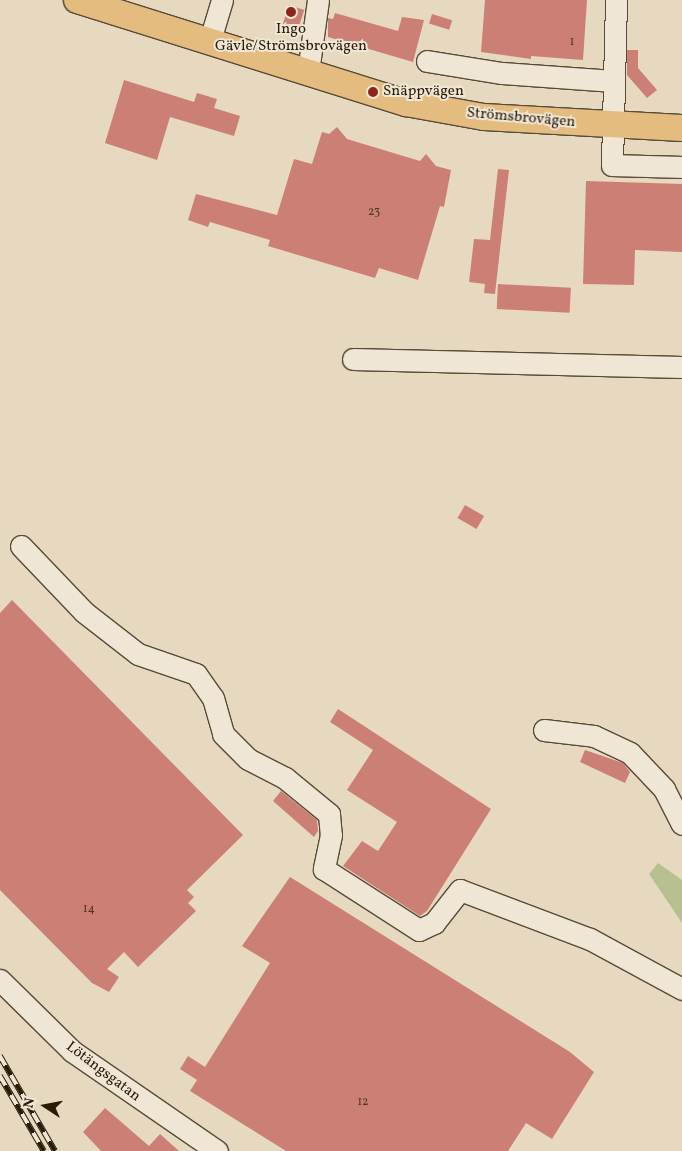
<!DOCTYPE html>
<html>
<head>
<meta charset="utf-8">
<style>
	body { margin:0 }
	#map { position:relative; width:682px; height:1151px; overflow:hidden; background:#e7d9c0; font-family:Vollkorn,serif }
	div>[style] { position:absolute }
	.green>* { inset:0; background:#b8bf91 }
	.building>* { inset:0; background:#cb7f75; transform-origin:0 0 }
	.roads { filter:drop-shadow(1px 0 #594a37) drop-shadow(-1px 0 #594a37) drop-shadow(0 1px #594a37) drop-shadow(0 -1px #594a37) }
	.minor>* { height:21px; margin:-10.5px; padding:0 10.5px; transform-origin:10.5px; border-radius:10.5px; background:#efe6d6 }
	.major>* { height:26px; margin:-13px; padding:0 13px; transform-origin:13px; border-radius:13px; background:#e4bc80 }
	.rail>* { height:5.5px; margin-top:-2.75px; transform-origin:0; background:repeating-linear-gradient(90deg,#efe6d6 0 11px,#2a1b09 0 22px); box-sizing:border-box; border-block:1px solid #2a1b09 }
	.dots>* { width:14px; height:14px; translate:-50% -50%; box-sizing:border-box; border:2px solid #efe6d6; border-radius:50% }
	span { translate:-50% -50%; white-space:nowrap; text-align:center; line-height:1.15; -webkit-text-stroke:4px #efe6d6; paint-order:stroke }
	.number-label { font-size:12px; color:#523424 }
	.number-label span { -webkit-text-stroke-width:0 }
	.poi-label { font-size:15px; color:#2a1b09 }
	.left { translate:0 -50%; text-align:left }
	.street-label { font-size:15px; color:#2a1b09 }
	.north { position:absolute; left:20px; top:1081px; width:50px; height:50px; -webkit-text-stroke:4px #efe6d6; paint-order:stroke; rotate:281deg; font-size:14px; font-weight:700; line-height:20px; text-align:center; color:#2a1b09 }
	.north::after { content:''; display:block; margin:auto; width:18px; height:22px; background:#2a1b09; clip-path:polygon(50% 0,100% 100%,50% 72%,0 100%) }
</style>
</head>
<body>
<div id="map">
	<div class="green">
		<i style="clip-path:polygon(658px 863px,682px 880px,682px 923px,649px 874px)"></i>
	</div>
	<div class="building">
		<i style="clip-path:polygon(485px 0,587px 0,583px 60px,531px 56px,531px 59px,481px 52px)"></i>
		<i style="left:289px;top:5px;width:16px;height:29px;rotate:18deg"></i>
		<i style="clip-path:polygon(335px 13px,398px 31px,402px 17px,424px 20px,413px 62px,328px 37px,328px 18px,333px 19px)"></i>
		<i style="left:432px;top:14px;width:21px;height:10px;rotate:17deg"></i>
		<i style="clip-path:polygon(627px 50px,638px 50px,638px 68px,657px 90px,647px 98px,627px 75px)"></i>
		<i style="clip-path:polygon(124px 80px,194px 102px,197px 93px,217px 99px,214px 108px,240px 116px,234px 136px,170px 117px,157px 160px,105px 143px)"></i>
		<i style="clip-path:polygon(337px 127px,347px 139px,420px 161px,426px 154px,436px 166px,451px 170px,444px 207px,440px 206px,418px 280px,379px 268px,375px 278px,268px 246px,270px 240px,210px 222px,208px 227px,188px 220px,196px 194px,277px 215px,294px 159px,312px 164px,322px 132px,329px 134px)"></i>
		<i style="clip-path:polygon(498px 169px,509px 170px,495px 294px,484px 293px,485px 284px,469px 282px,474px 239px,490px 240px)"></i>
		<i style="clip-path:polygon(586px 181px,682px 184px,682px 252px,635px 250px,634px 285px,583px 284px)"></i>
		<i style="left:498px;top:284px;width:73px;height:25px;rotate:3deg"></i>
		<i style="left:465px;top:505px;width:22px;height:15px;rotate:30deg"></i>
		<i style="clip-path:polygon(12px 600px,243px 835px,187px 890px,194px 897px,188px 903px,196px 911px,138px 967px,124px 952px,107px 969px,119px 977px,109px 992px,92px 983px,0 890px,0 613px)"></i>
		<i style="clip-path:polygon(338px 709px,491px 809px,427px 911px,420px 916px,343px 866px,362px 841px,378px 851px,397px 822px,347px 790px,373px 750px,330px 722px)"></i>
		<i style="clip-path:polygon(585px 750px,623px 763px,630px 772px,625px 783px,580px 762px)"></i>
		<i style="clip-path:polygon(281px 791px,317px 820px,318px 831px,314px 837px,273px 801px)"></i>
		<i style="clip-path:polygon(290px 877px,570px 1052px,594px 1072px,552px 1139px,526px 1123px,508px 1151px,286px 1151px,190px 1091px,197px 1080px,180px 1069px,188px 1056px,205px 1067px,270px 963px,242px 946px)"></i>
		<i style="clip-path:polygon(105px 1108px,149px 1146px,160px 1134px,179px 1151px,101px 1151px,83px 1132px)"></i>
	</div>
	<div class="roads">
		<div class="minor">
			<i style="left:616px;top:0;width:165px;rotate:91.4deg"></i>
			<i style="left:612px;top:165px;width:70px;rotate:1.6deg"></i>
			<i style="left:210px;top:40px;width:42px;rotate:-73.3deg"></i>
			<i style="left:427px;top:61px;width:76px;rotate:9.1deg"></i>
			<i style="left:502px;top:73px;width:112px;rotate:4.1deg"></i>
			<i style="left:308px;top:72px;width:73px;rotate:-82.1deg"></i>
			<i style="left:353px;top:359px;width:329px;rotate:1.4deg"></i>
			<i style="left:21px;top:546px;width:91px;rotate:46.3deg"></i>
			<i style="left:84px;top:612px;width:68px;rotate:37.9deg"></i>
			<i style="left:138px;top:654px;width:61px;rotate:19deg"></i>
			<i style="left:196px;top:674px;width:29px;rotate:55deg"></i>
			<i style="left:213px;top:698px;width:37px;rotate:74deg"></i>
			<i style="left:223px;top:734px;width:35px;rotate:45deg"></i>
			<i style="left:248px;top:759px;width:42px;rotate:27.2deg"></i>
			<i style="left:285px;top:778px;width:57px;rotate:39.3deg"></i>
			<i style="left:329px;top:814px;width:21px;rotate:85deg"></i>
			<i style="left:331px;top:835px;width:35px;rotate:102deg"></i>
			<i style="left:324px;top:869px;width:113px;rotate:32.7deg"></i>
			<i style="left:419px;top:930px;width:17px;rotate:-25deg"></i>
			<i style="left:434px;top:923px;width:42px;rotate:-51.8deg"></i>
			<i style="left:460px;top:890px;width:139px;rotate:20.7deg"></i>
			<i style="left:590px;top:939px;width:105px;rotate:28.5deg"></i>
			<i style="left:544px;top:730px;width:50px;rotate:6.8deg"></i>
			<i style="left:594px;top:736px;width:40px;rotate:25deg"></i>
			<i style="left:630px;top:753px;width:50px;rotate:46.6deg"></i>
			<i style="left:664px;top:789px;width:39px;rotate:63deg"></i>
			<i style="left:0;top:980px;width:101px;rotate:44.6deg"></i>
			<i style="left:72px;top:1051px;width:176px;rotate:34.6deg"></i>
		</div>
		<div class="major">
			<i style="left:77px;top:0;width:345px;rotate:17.4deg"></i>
			<i style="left:406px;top:103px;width:79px;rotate:10.2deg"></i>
			<i style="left:484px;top:117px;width:198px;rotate:3.2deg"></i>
		</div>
	</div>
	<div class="rail">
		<i style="left:0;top:1056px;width:110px;rotate:59.9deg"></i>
		<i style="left:0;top:1076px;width:87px;rotate:59.6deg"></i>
	</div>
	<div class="dots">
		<i style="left:291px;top:12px;background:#8f2418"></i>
		<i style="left:373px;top:92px;background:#8f2418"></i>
	</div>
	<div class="number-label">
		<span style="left:572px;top:43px">1</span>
		<span style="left:374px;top:213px">23</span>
		<span style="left:89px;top:910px">14</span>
		<span style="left:363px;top:1103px">12</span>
	</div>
	<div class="poi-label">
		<span style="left:291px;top:38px">Ingo<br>Gävle/Strömsbrovägen</span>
		<span class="left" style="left:383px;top:92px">Snäppvägen</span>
	</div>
	<div class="street-label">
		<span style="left:521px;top:118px;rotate:5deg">Strömsbrovägen</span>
		<span style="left:103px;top:1072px;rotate:37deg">Lötängsgatan</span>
	</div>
	<div class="north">N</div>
</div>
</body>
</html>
